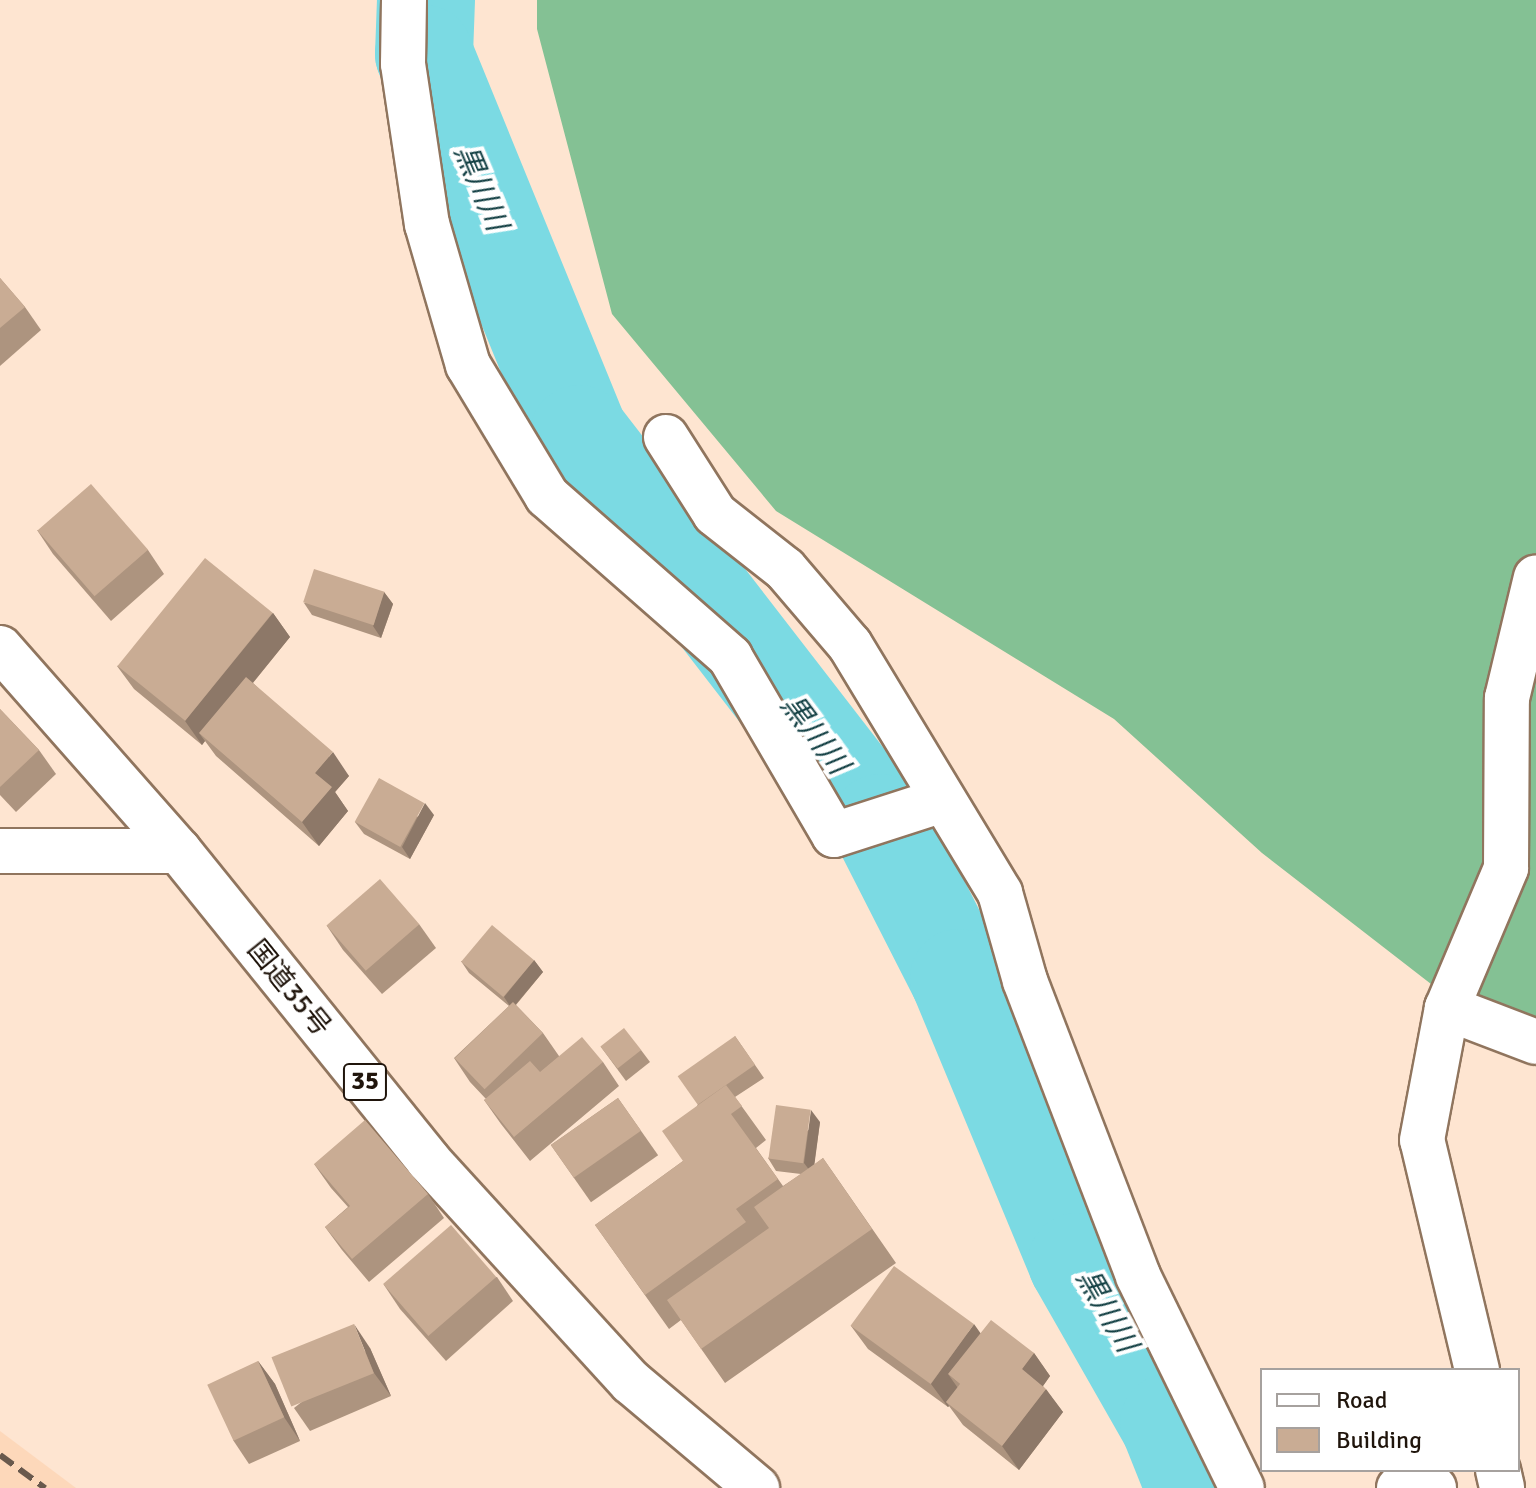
<!DOCTYPE html>
<html>
<head>
<meta charset="utf-8">
<style>
	body { margin:0 }
	#map { position:relative; width:1536px; height:1488px; overflow:hidden; background:#fee5d1; font-family:Signika,"Noto Sans JP",sans-serif }
	div>[style] { position:absolute }
	.built>* { inset:0; background:#fdd8ba }
	.forest>* { inset:0; background:#84c194 }
	.river>* { height:98px; margin:-49px; padding:0 49px; transform-origin:49px; border-radius:49px; background:#7bdae3 }
	.roads { filter:drop-shadow(2px 0 #90755e) drop-shadow(-2px 0 #90755e) drop-shadow(0 2px #90755e) drop-shadow(0 -2px #90755e) }
	.street>* { height:44px; margin:-22px; padding:0 22px; transform-origin:22px; border-radius:22px; background:#fff }
	.secondary>* { height:44px; margin:-22px; padding:0 22px; transform-origin:22px; border-radius:22px; background:#fff }
	.highway>* { height:44px; margin:-22px; padding:0 22px; transform-origin:22px; border-radius:22px; background:#fff }
	.rail>* { height:6px; margin-top:-3px; transform-origin:0; background:repeating-linear-gradient(90deg,#69594d 0 16px,transparent 0 24px) }
	.wall>* { inset:0; background:#ad947f; transform-origin:0 0 }
	.shaded-wall>* { inset:0; background:#8d7868 }
	.building>* { inset:0; background:#c9ac94; transform-origin:0 0 }
	span { translate:-50% -50%; white-space:nowrap; text-align:center; line-height:1.15; -webkit-text-stroke:8px #fff; paint-order:stroke }
	.shield-label span { padding:2px 6px; background:#fff; border:2px solid; border-radius:6px; -webkit-text-stroke-width:0 }
	.shield-label { font-size:26px; color:#20150c; font-weight:700 }
	.street-label { font-size:28px; color:#20150c }
	.water-label { font-size:30px; color:#123f43; font-style:italic }
	.legend { position:absolute; left:1260px; top:1368px; width:260px; height:104px; box-sizing:border-box; background:#fff; border:2px solid #a6a19e; margin:0; padding:10px 14px; list-style:none; font-size:24px; color:#20150c }
	.legend li { display:flex; align-items:center; gap:16px; height:40px }
	.legend b { width:40px; border:2px solid #a6a19e }
</style>
</head>
<body>
<div id="map">
	<div class="built">
		<i style="clip-path:polygon(0 1431px,76px 1488px,0 1488px)"></i>
	</div>
	<div class="forest">
		<i style="clip-path:polygon(537px 0,1536px 0,1536px 1024px,1431px 984px,1262px 853px,1114px 719px,776px 511px,612px 314px,537px 29px)"></i>
	</div>
	<div class="river">
		<i style="left:426px;top:0;width:54px;rotate:92.1deg"></i>
		<i style="left:424px;top:54px;width:410px;rotate:67.8deg"></i>
		<i style="left:579px;top:434px;width:492px;rotate:52.3deg"></i>
		<i style="left:880px;top:823px;width:174px;rotate:63deg"></i>
		<i style="left:959px;top:978px;width:308px;rotate:67.4deg"></i>
		<i style="left:1077px;top:1262px;width:185px;rotate:60.3deg"></i>
		<i style="left:1169px;top:1423px;width:70px;rotate:68.2deg"></i>
	</div>
	<div class="roads">
		<div class="street">
			<i style="left:404px;top:0;width:64px;rotate:90.9deg"></i>
			<i style="left:403px;top:64px;width:162px;rotate:81.5deg"></i>
			<i style="left:427px;top:224px;width:147px;rotate:73.8deg"></i>
			<i style="left:468px;top:365px;width:153px;rotate:58.9deg"></i>
			<i style="left:547px;top:496px;width:244px;rotate:41.3deg"></i>
			<i style="left:730px;top:657px;width:206px;rotate:59.7deg"></i>
			<i style="left:834px;top:835px;width:110px;rotate:-17.9deg"></i>
			<i style="left:666px;top:437px;width:91px;rotate:57.5deg"></i>
			<i style="left:715px;top:514px;width:89px;rotate:38.2deg"></i>
			<i style="left:785px;top:569px;width:100px;rotate:49.5deg"></i>
			<i style="left:850px;top:645px;width:290px;rotate:58.8deg"></i>
			<i style="left:1000px;top:893px;width:91px;rotate:74.1deg"></i>
			<i style="left:1025px;top:981px;width:316px;rotate:69deg"></i>
			<i style="left:1138px;top:1276px;width:236px;rotate:63.9deg"></i>
			<i style="left:0;top:851px;width:179px"></i>
			<i style="left:1447px;top:1008px;width:95px;rotate:20.9deg"></i>
			<i style="left:1477px;top:1370px;width:236px;rotate:-103.4deg"></i>
			<i style="left:1422px;top:1140px;width:134px;rotate:-79.3deg"></i>
			<i style="left:1447px;top:1008px;width:152px;rotate:-67.1deg"></i>
			<i style="left:1506px;top:868px;width:170px;rotate:-89.7deg"></i>
			<i style="left:1507px;top:698px;width:124px;rotate:-76.5deg"></i>
			<i style="left:1498px;top:1470px;width:18px;rotate:77deg"></i>
		</div>
		<div class="secondary">
			<i style="left:1399px;top:1488px;width:35px"></i>
		</div>
		<div class="highway">
			<i style="left:0;top:648px;width:271px;rotate:48.6deg"></i>
			<i style="left:179px;top:851px;width:397px;rotate:51.1deg"></i>
			<i style="left:428px;top:1160px;width:301px;rotate:47.6deg"></i>
			<i style="left:631px;top:1382px;width:165px;rotate:40.1deg"></i>
		</div>
	</div>
	<div class="rail">
		<i style="left:0;top:1455px;width:56px;rotate:36.3deg"></i>
	</div>
	<div class="wall">
		<i style="clip-path:polygon(0 278px,25px 307px,41px 330px,0 366px)"></i>
		<i style="clip-path:polygon(37px 530px,148px 550px,164px 574px,111px 621px,53px 554px)"></i>
		<i style="clip-path:polygon(384px 592px,393px 604px,381px 638px,312px 615px,304px 603px)"></i>
		<i style="clip-path:polygon(273px 613px,290px 637px,253px 683px,349px 776px,335px 792px,348px 811px,319px 846px,216px 756px,205px 741px,202px 745px,134px 689px,117px 666px)"></i>
		<i style="clip-path:polygon(0 709px,39px 750px,56px 774px,16px 812px,0 795px)"></i>
		<i style="clip-path:polygon(434px 815px,410px 859px,364px 834px,355px 822px)"></i>
		<i style="clip-path:polygon(419px 924px,436px 948px,382px 994px,343px 950px,327px 926px)"></i>
		<i style="clip-path:polygon(534px 960px,543px 972px,516px 1005px,543px 1033px,559px 1056px,603px 1062px,619px 1086px,530px 1161px,501px 1124px,484px 1100px,486px 1099px,470px 1082px,454px 1058px,509px 1006px,469px 973px,461px 961px)"></i>
		<i style="clip-path:polygon(735px 1036px,764px 1078px,735px 1097px,766px 1140px,756px 1148px,783px 1186px,801px 1174px,776px 1171px,768px 1158px,820px 1122px,814px 1165px,823px 1158px,896px 1263px,725px 1383px,681px 1320px,669px 1329px,595px 1225px,683px 1161px,697px 1106px)"></i>
		<i style="clip-path:polygon(601px 1047px,641px 1050px,650px 1062px,626px 1081px)"></i>
		<i style="left:618px;top:1098px;width:70px;height:82px;rotate:55deg"></i>
		<i style="clip-path:polygon(314px 1164px,428px 1194px,444px 1218px,369px 1282px,342px 1250px,325px 1227px,348px 1207px,331px 1188px)"></i>
		<i style="clip-path:polygon(497px 1277px,513px 1301px,446px 1361px,400px 1309px,384px 1285px)"></i>
		<i style="clip-path:polygon(851px 1326px,980px 1333px,1034px 1353px,1050px 1376px,1043px 1386px,1063px 1412px,1019px 1470px,963px 1425px,949px 1406px,948px 1407px,868px 1349px)"></i>
		<i style="clip-path:polygon(370px 1348px,391px 1396px,310px 1431px,294px 1408px)"></i>
		<i style="clip-path:polygon(258px 1361px,275px 1384px,300px 1441px,249px 1464px,233px 1440px)"></i>
	</div>
	<div class="shaded-wall">
		<i style="clip-path:polygon(384px 592px,393px 604px,381px 638px,373px 626px)"></i>
		<i style="clip-path:polygon(273px 613px,290px 637px,207px 739px,199px 733px,205px 741px,202px 745px,185px 721px)"></i>
		<i style="clip-path:polygon(333px 752px,349px 776px,335px 792px,348px 811px,319px 846px,302px 822px,315px 773px)"></i>
		<i style="clip-path:polygon(425px 803px,434px 815px,410px 859px,402px 847px)"></i>
		<i style="clip-path:polygon(534px 960px,543px 972px,512px 1009px,504px 997px)"></i>
		<i style="clip-path:polygon(811px 1110px,820px 1122px,813px 1175px,804px 1163px)"></i>
		<i style="clip-path:polygon(354px 1324px,370px 1348px,391px 1396px,374px 1373px)"></i>
		<i style="clip-path:polygon(974px 1324px,991px 1348px,960px 1384px,948px 1374px,960px 1391px,946px 1402px,949px 1406px,948px 1407px,931px 1384px)"></i>
		<i style="clip-path:polygon(1034px 1353px,1050px 1376px,1038px 1393px,1022px 1369px)"></i>
		<i style="clip-path:polygon(258px 1361px,275px 1384px,300px 1441px,284px 1417px)"></i>
		<i style="clip-path:polygon(1046px 1389px,1063px 1412px,1019px 1470px,1002px 1446px)"></i>
	</div>
	<div class="building">
		<i style="clip-path:polygon(0 278px,25px 307px,0 328px)"></i>
		<i style="left:91px;top:484px;width:87px;height:71px;rotate:49deg"></i>
		<i style="left:205px;top:558px;width:87px;height:139px;rotate:39deg"></i>
		<i style="left:314px;top:569px;width:74px;height:35px;rotate:18deg"></i>
		<i style="clip-path:polygon(246px 677px,333px 752px,315px 773px,332px 787px,302px 822px,199px 733px)"></i>
		<i style="clip-path:polygon(0 709px,39px 750px,0 787px)"></i>
		<i style="left:379px;top:778px;width:52px;height:50px;rotate:29deg"></i>
		<i style="left:380px;top:879px;width:60px;height:71px;rotate:49deg"></i>
		<i style="left:492px;top:925px;width:55px;height:48px;rotate:40deg"></i>
		<i style="left:513px;top:1002px;width:43px;height:81px;rotate:46deg"></i>
		<i style="left:624px;top:1028px;width:28px;height:30px;rotate:52deg"></i>
		<i style="left:735px;top:1036px;width:35px;height:70px;rotate:55deg"></i>
		<i style="clip-path:polygon(582px 1037px,603px 1062px,514px 1137px,484px 1100px,530px 1061px,540px 1072px)"></i>
		<i style="clip-path:polygon(726px 1085px,742px 1106px,731px 1114px,778px 1179px,736px 1209px,746px 1222px,645px 1295px,595px 1225px,683px 1161px,662px 1131px)"></i>
		<i style="left:618px;top:1098px;width:40px;height:82px;rotate:55deg"></i>
		<i style="left:776px;top:1105px;width:35px;height:54px;rotate:8deg"></i>
		<i style="clip-path:polygon(365px 1120px,428px 1194px,352px 1259px,325px 1227px,350px 1206px,314px 1164px)"></i>
		<i style="clip-path:polygon(823px 1158px,872px 1229px,701px 1349px,667px 1300px,769px 1228px,754px 1207px)"></i>
		<i style="left:451px;top:1225px;width:69px;height:90px;rotate:49deg"></i>
		<i style="left:894px;top:1266px;width:99px;height:74px;rotate:36deg"></i>
		<i style="clip-path:polygon(991px 1320px,1034px 1353px,1022px 1369px,1046px 1389px,1002px 1446px,946px 1402px,960px 1384px,948px 1374px)"></i>
		<i style="left:354px;top:1324px;width:53px;height:89px;rotate:68deg"></i>
		<i style="left:258px;top:1361px;width:62px;height:56px;rotate:65deg"></i>
	</div>
	<div class="shield-label">
		<span style="left:365px;top:1082px">35</span>
	</div>
	<div class="street-label">
		<span style="left:289px;top:988px;rotate:51deg">国道35号</span>
	</div>
	<div class="water-label">
		<span style="left:480px;top:188px;rotate:67deg">黒川川</span>
		<span style="left:814px;top:735px;rotate:53deg">黒川川</span>
		<span style="left:1106px;top:1311px;rotate:60deg">黒川川</span>
	</div>
	<ul class="legend">
	<li><b style="height:10px;background:#fff"></b>Road</li>
	<li><b style="height:22px;background:#c9ac94"></b>Building</li>
	</ul>
</div>
</body>
</html>
